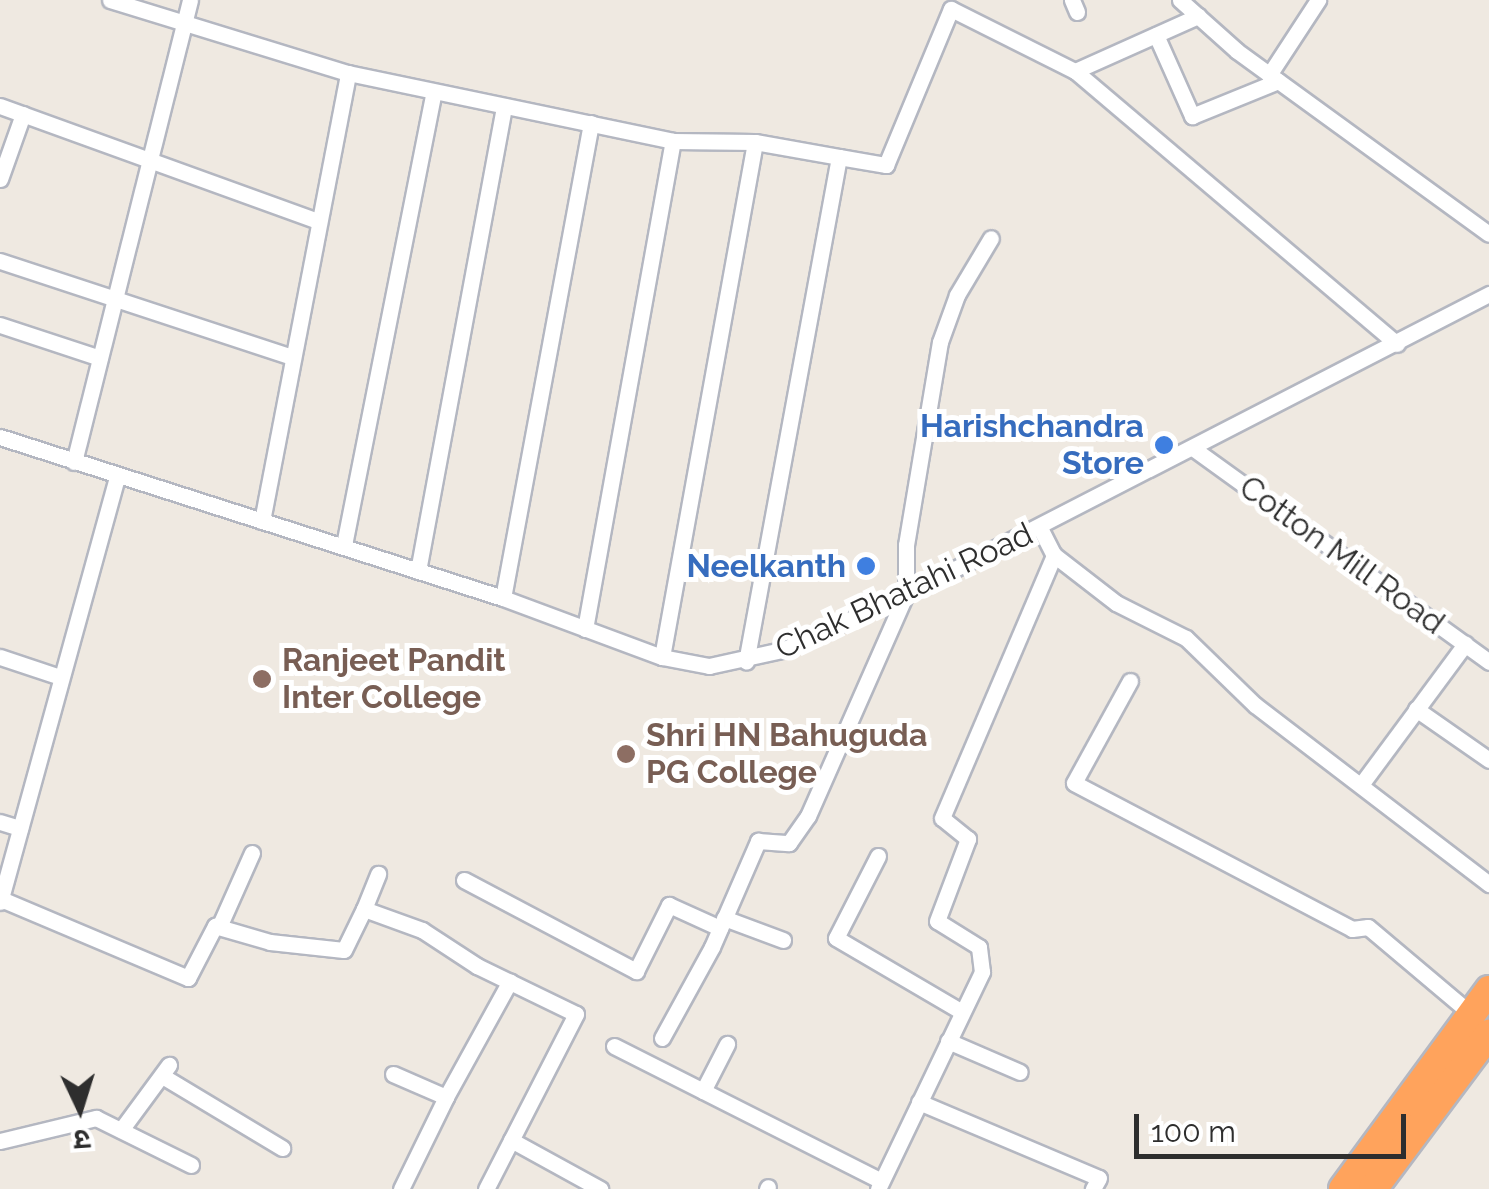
<!DOCTYPE html>
<html>
<head>
<meta charset="utf-8">
<style>
	body { margin:0 }
	#map { position:relative; width:1489px; height:1189px; overflow:hidden; background:#efe9e1; font-family:Raleway,"Noto Sans Devanagari",sans-serif }
	div>[style] { position:absolute }
	.roads { filter:drop-shadow(2px 0 #b4b7c1) drop-shadow(-2px 0 #b4b7c1) drop-shadow(0 2px #b4b7c1) drop-shadow(0 -2px #b4b7c1) }
	.street>* { height:15px; margin:-7.5px; padding:0 7.5px; transform-origin:7.5px; border-radius:7.5px; background:#fff }
	.highway>* { height:28px; margin:-14px; padding:0 14px; transform-origin:14px; border-radius:14px; background:#ffa35c }
	.dots>* { width:28px; height:28px; translate:-50% -50%; box-sizing:border-box; border:5px solid #fff; border-radius:50% }
	span { translate:-50% -50%; white-space:nowrap; text-align:center; line-height:1.15; -webkit-text-stroke:10px #fff; paint-order:stroke }
	.shop-label { font-size:32px; color:#366cbe; font-weight:700 }
	.right { translate:-100% -50%; text-align:right }
	.street-label { font-size:32px; color:#2e2e2e }
	.education-label { font-size:32px; color:#785e54; font-weight:700 }
	.left { translate:0 -50%; text-align:left }
	.north { position:absolute; left:30px; top:1059px; width:100px; height:100px; -webkit-text-stroke:8px #fff; paint-order:stroke; rotate:176deg; font-size:28px; font-weight:700; line-height:40px; text-align:center; color:#2e2e2e }
	.north::after { content:''; display:block; margin:auto; width:35px; height:45px; background:#2e2e2e; clip-path:polygon(50% 0,100% 100%,50% 72%,0 100%) }
	.scale { position:absolute; left:1134px; top:1114px; width:272px; height:45px; box-sizing:border-box; border:5px solid #2e2e2e; border-top:0; padding-left:12px; font-size:30px; line-height:35px; white-space:nowrap; color:#2e2e2e; -webkit-text-stroke:8px #fff; paint-order:stroke }
</style>
</head>
<body>
<div id="map">
	<div class="roads">
		<div class="street">
			<i style="left:110px;top:0;width:249px;rotate:17.1deg"></i>
			<i style="left:1072px;top:0;width:13px;rotate:67deg"></i>
			<i style="left:1180px;top:0;width:76px;rotate:41.8deg"></i>
			<i style="left:1237px;top:51px;width:311px;rotate:36deg"></i>
			<i style="left:1156px;top:35px;width:89px;rotate:66deg"></i>
			<i style="left:1192px;top:116px;width:93px;rotate:-22.1deg"></i>
			<i style="left:1075px;top:71px;width:135px;rotate:-24.1deg"></i>
			<i style="left:1269px;top:75px;width:90px;rotate:-56.8deg"></i>
			<i style="left:0;top:106px;width:338px;rotate:19.9deg"></i>
			<i style="left:839px;top:157px;width:48px;rotate:9.7deg"></i>
			<i style="left:886px;top:165px;width:169px;rotate:-67.4deg"></i>
			<i style="left:951px;top:9px;width:139px;rotate:26.6deg"></i>
			<i style="left:1075px;top:71px;width:422px;rotate:40.3deg"></i>
			<i style="left:0;top:179px;width:69px;rotate:-70.5deg"></i>
			<i style="left:0;top:261px;width:307px;rotate:18.2deg"></i>
			<i style="left:0;top:325px;width:105px;rotate:18.3deg"></i>
			<i style="left:0;top:437px;width:528px;rotate:17.75deg"></i>
			<i style="left:503px;top:598px;width:170px;rotate:20.4deg"></i>
			<i style="left:662px;top:657px;width:48px;rotate:10.8deg"></i>
			<i style="left:709px;top:666px;width:75px;rotate:-12.4deg"></i>
			<i style="left:782px;top:650px;width:136px;rotate:-24.3deg"></i>
			<i style="left:906px;top:594px;width:656px;rotate:-27.23deg"></i>
			<i style="left:1194px;top:449px;width:364px;rotate:35.8deg"></i>
			<i style="left:74px;top:462px;width:476px;rotate:-75.9deg"></i>
			<i style="left:262px;top:521px;width:456px;rotate:-79.1deg"></i>
			<i style="left:348px;top:73px;width:332px;rotate:11.8deg"></i>
			<i style="left:673px;top:141px;width:82px;rotate:0.7deg"></i>
			<i style="left:755px;top:142px;width:85px;rotate:10.1deg"></i>
			<i style="left:839px;top:157px;width:513px;rotate:100.43deg"></i>
			<i style="left:1040px;top:528px;width:30px;rotate:63deg"></i>
			<i style="left:1054px;top:555px;width:78px;rotate:37.7deg"></i>
			<i style="left:1116px;top:603px;width:78px;rotate:26.6deg"></i>
			<i style="left:1186px;top:638px;width:96px;rotate:44.2deg"></i>
			<i style="left:1255px;top:705px;width:295px;rotate:37.4deg"></i>
			<i style="left:344px;top:545px;width:460px;rotate:-78.8deg"></i>
			<i style="left:418px;top:571px;width:473px;rotate:-79.5deg"></i>
			<i style="left:503px;top:598px;width:483px;rotate:-79.5deg"></i>
			<i style="left:585px;top:629px;width:496px;rotate:-79.8deg"></i>
			<i style="left:0;top:657px;width:63px;rotate:18.4deg"></i>
			<i style="left:662px;top:657px;width:523px;rotate:-79.76deg"></i>
			<i style="left:1130px;top:681px;width:116px;rotate:118.8deg"></i>
			<i style="left:1074px;top:783px;width:314px;rotate:27.7deg"></i>
			<i style="left:1352px;top:929px;width:16px;rotate:-7deg"></i>
			<i style="left:1368px;top:927px;width:133px;rotate:40.1deg"></i>
			<i style="left:1416px;top:709px;width:89px;rotate:34.9deg"></i>
			<i style="left:1363px;top:782px;width:172px;rotate:-53.5deg"></i>
			<i style="left:0;top:822px;width:21px;rotate:17deg"></i>
			<i style="left:878px;top:856px;width:92px;rotate:117.1deg"></i>
			<i style="left:836px;top:938px;width:146px;rotate:30.4deg"></i>
			<i style="left:464px;top:880px;width:195px;rotate:27.9deg"></i>
			<i style="left:636px;top:971px;width:74px;rotate:-63.4deg"></i>
			<i style="left:669px;top:905px;width:56px;rotate:24.3deg"></i>
			<i style="left:1px;top:899px;width:203px;rotate:22.9deg"></i>
			<i style="left:188px;top:978px;width:59px;rotate:-62.6deg"></i>
			<i style="left:215px;top:926px;width:57px;rotate:16.2deg"></i>
			<i style="left:270px;top:942px;width:74px;rotate:6.2deg"></i>
			<i style="left:344px;top:950px;width:46px;rotate:-64deg"></i>
			<i style="left:364px;top:909px;width:62px;rotate:19.9deg"></i>
			<i style="left:422px;top:930px;width:66px;rotate:33.2deg"></i>
			<i style="left:477px;top:966px;width:110px;rotate:25.9deg"></i>
			<i style="left:576px;top:1014px;width:197px;rotate:117.2deg"></i>
			<i style="left:0;top:902px;width:440px;rotate:-74.6deg"></i>
			<i style="left:364px;top:909px;width:38px;rotate:-68deg"></i>
			<i style="left:724px;top:918px;width:63px;rotate:20.4deg"></i>
			<i style="left:219px;top:927px;width:81px;rotate:-66deg"></i>
			<i style="left:662px;top:1038px;width:104px;rotate:-61.2deg"></i>
			<i style="left:712px;top:947px;width:116px;rotate:-66.5deg"></i>
			<i style="left:758px;top:841px;width:31px;rotate:4deg"></i>
			<i style="left:789px;top:843px;width:33px;rotate:-55deg"></i>
			<i style="left:808px;top:816px;width:243px;rotate:-66.2deg"></i>
			<i style="left:906px;top:594px;width:49px;rotate:-90deg"></i>
			<i style="left:906px;top:545px;width:206px;rotate:-80.5deg"></i>
			<i style="left:940px;top:342px;width:50px;rotate:-70.1deg"></i>
			<i style="left:957px;top:295px;width:66px;rotate:-59.2deg"></i>
			<i style="left:948px;top:1041px;width:78px;rotate:23.3deg"></i>
			<i style="left:614px;top:1046px;width:299px;rotate:26.8deg"></i>
			<i style="left:393px;top:1074px;width:58px;rotate:23.5deg"></i>
			<i style="left:446px;top:1097px;width:132px;rotate:-61.1deg"></i>
			<i style="left:164px;top:1077px;width:138px;rotate:31deg"></i>
			<i style="left:703px;top:1091px;width:53px;rotate:-62.9deg"></i>
			<i style="left:919px;top:1102px;width:195px;rotate:22.9deg"></i>
			<i style="left:1099px;top:1178px;width:13px;rotate:119deg"></i>
			<i style="left:121px;top:1130px;width:81px;rotate:-53.6deg"></i>
			<i style="left:511px;top:1140px;width:102px;rotate:28.8deg"></i>
			<i style="left:0;top:1141px;width:99px;rotate:-13.5deg"></i>
			<i style="left:96px;top:1118px;width:106px;rotate:26.3deg"></i>
			<i style="left:401px;top:1189px;width:102px;rotate:-63.9deg"></i>
			<i style="left:767px;top:1189px;width:2px;rotate:-63deg"></i>
			<i style="left:878px;top:1189px;width:241px;rotate:-64.4deg"></i>
			<i style="left:982px;top:972px;width:25px;rotate:-97deg"></i>
			<i style="left:979px;top:947px;width:49px;rotate:-148.2deg"></i>
			<i style="left:937px;top:921px;width:88px;rotate:-69.3deg"></i>
			<i style="left:968px;top:839px;width:33px;rotate:-141deg"></i>
			<i style="left:942px;top:818px;width:286px;rotate:-66.9deg"></i>
		</div>
		<div class="highway">
			<i style="left:1343px;top:1189px;width:247px;rotate:-53.7deg"></i>
			<i style="left:1373px;top:1189px;width:194px;rotate:-53.2deg"></i>
		</div>
	</div>
	<div class="dots">
		<i style="left:1164px;top:445px;background:#3f7fe0"></i>
		<i style="left:866px;top:566px;background:#3f7fe0"></i>
		<i style="left:262px;top:679px;background:#8d6e63"></i>
		<i style="left:626px;top:754px;background:#8d6e63"></i>
	</div>
	<div class="shop-label">
		<span class="right" style="left:1144px;top:445px">Harishchandra<br>Store</span>
		<span class="right" style="left:846px;top:566px">Neelkanth</span>
	</div>
	<div class="street-label">
		<span style="left:1342px;top:555px;rotate:36deg">Cotton Mill Road</span>
		<span style="left:904px;top:591px;rotate:-25deg">Chak Bhatahi Road</span>
	</div>
	<div class="education-label">
		<span class="left" style="left:282px;top:679px">Ranjeet Pandit<br>Inter College</span>
		<span class="left" style="left:646px;top:754px">Shri HN Bahuguda<br>PG College</span>
	</div>
	<div class="north">उ</div>
	<div class="scale">100 m</div>
</div>
</body>
</html>
